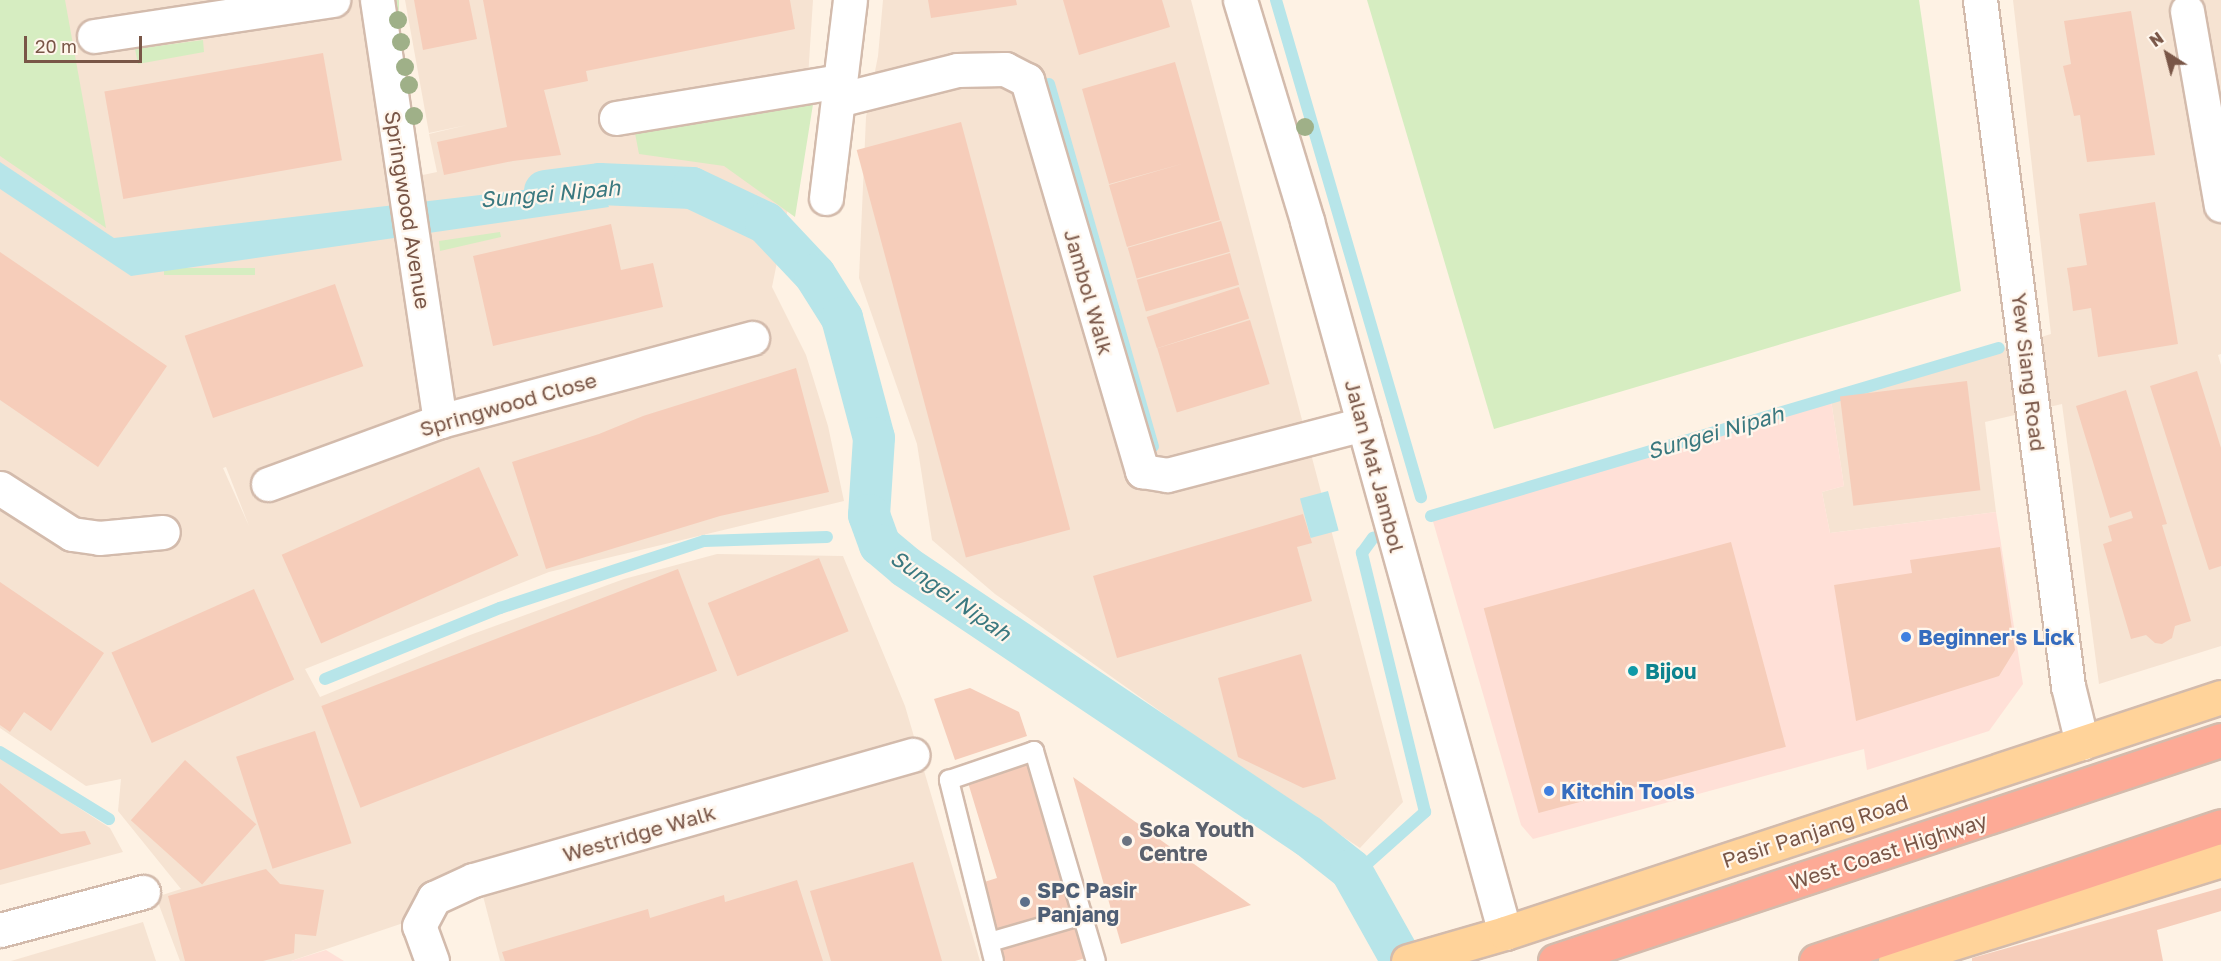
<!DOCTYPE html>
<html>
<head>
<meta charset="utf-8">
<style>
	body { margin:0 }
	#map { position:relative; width:2221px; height:961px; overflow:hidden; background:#fef2e4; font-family:"Golos Text",sans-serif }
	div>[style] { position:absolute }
	.residential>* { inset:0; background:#f6e3d2 }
	.commercial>* { inset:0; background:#ffe0d7 }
	.green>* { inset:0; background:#d6edc1; transform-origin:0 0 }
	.water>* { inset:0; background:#b7e5e9; transform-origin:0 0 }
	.stream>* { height:12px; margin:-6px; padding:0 6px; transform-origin:6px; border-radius:6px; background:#b7e5e9 }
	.canal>* { height:42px; margin:-21px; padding:0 21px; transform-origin:21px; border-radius:21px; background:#b7e5e9 }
	.building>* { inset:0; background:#f6cdba; transform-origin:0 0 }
	.roads { filter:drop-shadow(2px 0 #d3bbac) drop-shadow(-2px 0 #d3bbac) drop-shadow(0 2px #d3bbac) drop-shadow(0 -2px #d3bbac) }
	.lane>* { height:18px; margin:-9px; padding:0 9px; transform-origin:9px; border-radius:9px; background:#fff }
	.street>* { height:33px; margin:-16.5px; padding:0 16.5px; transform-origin:16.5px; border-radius:16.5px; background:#fff }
	.primary>* { height:33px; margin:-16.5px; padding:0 16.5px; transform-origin:16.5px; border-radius:16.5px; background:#ffd39a }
	.highway>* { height:33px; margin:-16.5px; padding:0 16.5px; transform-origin:16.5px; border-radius:16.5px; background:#fdaa96 }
	.trees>* { width:18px; height:18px; margin:-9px; border-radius:50%; background:#9fb088 }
	.dots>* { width:16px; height:16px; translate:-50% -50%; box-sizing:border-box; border:3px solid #fff6ec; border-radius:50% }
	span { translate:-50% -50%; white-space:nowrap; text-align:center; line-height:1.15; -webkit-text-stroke:4.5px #fff6ec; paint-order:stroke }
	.street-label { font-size:21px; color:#795647 }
	.shop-label { font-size:21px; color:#366cbe; font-weight:700 }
	.left { translate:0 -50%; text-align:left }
	.culture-label { font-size:21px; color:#0d838f; font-weight:700 }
	.worship-label { font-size:21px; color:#5b616d; font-weight:700 }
	.service-label { font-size:21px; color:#4e5e75; font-weight:700 }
	.water-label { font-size:22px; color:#3a787f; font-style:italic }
	.north { position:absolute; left:2137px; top:24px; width:60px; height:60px; -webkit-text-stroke:4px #fff6ec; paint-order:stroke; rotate:324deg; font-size:16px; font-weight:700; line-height:24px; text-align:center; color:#795647 }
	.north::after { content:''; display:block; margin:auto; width:21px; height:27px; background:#795647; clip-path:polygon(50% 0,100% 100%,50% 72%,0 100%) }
	.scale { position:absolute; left:24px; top:36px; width:118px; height:27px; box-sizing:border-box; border:3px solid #795647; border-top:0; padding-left:8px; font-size:18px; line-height:21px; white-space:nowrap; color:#795647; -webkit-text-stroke:4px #fff6ec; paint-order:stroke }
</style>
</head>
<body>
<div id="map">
	<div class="residential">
		<i style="clip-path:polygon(evenodd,0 0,373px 0,404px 179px,437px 172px,429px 134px,467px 125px,429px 133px,405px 0,813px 0,805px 124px,772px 287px,806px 355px,828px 426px,844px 501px,549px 572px,305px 669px,320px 697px,470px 635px,624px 579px,717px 554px,843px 556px,905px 706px,980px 961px,500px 961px,483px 896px,291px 961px,180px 961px,156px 897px,181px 889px,118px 811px,121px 779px,86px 786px,0 728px,0 0,226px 467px,249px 526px,223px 468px,226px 467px)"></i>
		<i style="clip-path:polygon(883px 0,1191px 0,1403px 802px,1360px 848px,1236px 765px,995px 594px,932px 540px,917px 444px,859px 278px,866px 117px,878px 56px)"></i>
		<i style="clip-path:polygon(2013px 0,2221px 0,2221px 354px,2218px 355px,2221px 365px,2221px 646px,2099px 684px,2062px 404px,1985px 422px,1996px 512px,1830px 533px,1822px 492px,1844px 486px,1831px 400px,2051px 334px)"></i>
		<i style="clip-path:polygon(0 757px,110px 828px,123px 852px,0 885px)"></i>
		<i style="clip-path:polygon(143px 922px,156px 961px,11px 961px)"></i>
	</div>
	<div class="commercial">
		<i style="clip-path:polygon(1831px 400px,1844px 486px,1822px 492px,1830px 533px,1996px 512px,2023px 684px,1989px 731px,1867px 770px,1864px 749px,1533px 839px,1521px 825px,1432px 518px)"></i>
		<i style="clip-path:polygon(326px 950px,344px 961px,291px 961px)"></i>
	</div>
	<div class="green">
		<i style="clip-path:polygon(0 0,65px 0,106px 228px,0 156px)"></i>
		<i style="left:387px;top:0;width:12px;height:179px"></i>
		<i style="clip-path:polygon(1367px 0,1919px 0,1961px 291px,1494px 429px)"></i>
		<i style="clip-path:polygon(203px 40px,204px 52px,138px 64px,135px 49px)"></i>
		<i style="clip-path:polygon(814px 98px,795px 217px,724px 166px,639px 154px,634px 128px)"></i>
		<i style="clip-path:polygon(500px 232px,501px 237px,440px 251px,439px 241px)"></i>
		<i style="left:255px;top:268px;width:7px;height:91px;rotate:90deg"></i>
	</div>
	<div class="water">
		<i style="clip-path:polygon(0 162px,114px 238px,599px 181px,609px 207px,131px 276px,0 189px)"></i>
		<i style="left:1328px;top:491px;width:41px;height:29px;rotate:75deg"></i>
	</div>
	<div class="stream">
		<i style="left:1276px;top:0;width:518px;rotate:73.74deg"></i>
		<i style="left:1049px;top:84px;width:377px;rotate:74deg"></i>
		<i style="left:1431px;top:516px;width:592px;rotate:-16.48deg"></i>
		<i style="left:325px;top:679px;width:189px;rotate:-22.1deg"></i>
		<i style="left:500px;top:608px;width:215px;rotate:-18.2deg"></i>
		<i style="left:704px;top:541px;width:123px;rotate:-1.9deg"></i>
		<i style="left:0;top:752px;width:128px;rotate:31.6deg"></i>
		<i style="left:1351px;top:870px;width:10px;rotate:-6deg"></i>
		<i style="left:1361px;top:869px;width:86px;rotate:-41.7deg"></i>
		<i style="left:1425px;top:812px;width:267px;rotate:-103.7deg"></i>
		<i style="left:1362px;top:553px;width:19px;rotate:-54deg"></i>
	</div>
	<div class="canal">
		<i style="left:545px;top:191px;width:55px;rotate:-7.3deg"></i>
		<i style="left:600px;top:184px;width:92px;rotate:2.5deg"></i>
		<i style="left:692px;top:188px;width:82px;rotate:25.3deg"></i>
		<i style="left:766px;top:223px;width:71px;rotate:46.7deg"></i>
		<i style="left:815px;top:275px;width:51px;rotate:57.9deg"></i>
		<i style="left:842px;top:318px;width:124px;rotate:75.1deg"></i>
		<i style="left:874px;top:438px;width:77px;rotate:93.7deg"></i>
		<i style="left:869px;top:515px;width:32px;rotate:70deg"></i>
		<i style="left:880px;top:545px;width:34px;rotate:40deg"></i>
		<i style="left:906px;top:567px;width:484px;rotate:33.8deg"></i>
		<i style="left:1308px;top:836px;width:55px;rotate:38.3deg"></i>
		<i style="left:1351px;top:870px;width:94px;rotate:60.7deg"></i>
	</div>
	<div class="building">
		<i style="clip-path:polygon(414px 0,469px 0,477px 39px,423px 50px)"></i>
		<i style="clip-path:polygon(483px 0,790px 0,795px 29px,586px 71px,588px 81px,544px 90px,561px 155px,513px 161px,444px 175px,437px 142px,507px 127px)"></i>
		<i style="clip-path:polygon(928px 0,1016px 0,1017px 5px,931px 18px)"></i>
		<i style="clip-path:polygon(1063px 0,1162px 0,1170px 27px,1079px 55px)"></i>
		<i style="clip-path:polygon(2131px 11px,2155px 155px,2087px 162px,2080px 115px,2074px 116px,2063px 66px,2071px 64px,2064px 21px)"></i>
		<i style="left:323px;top:53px;width:109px;height:222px;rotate:80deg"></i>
		<i style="clip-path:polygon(1175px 62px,1220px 220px,1127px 247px,1109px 185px,1185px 163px,1109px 184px,1082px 89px)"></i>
		<i style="left:961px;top:122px;width:422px;height:108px;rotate:75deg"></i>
		<i style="clip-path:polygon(2155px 202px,2178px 344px,2098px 357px,2091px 308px,2073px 311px,2070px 287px,2067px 268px,2087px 265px,2079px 214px)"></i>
		<i style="left:1221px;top:221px;width:32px;height:97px;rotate:74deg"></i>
		<i style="clip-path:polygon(611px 224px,621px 270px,653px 263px,663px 307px,493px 346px,473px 256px)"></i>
		<i style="clip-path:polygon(0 252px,167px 366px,98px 467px,0 400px)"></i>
		<i style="left:1230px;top:253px;width:33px;height:97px;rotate:74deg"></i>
		<i style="left:335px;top:284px;width:87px;height:159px;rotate:71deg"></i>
		<i style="left:1239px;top:287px;width:33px;height:97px;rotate:72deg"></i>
		<i style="left:1250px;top:320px;width:67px;height:97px;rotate:73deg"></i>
		<i style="clip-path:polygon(796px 368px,829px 492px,720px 516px,546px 569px,512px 462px,599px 434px,643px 416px)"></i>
		<i style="clip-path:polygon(2197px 371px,2221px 448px,2221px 566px,2209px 570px,2150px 386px)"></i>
		<i style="left:1967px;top:381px;width:110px;height:128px;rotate:83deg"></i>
		<i style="clip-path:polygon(2126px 390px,2167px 524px,2162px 525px,2191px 621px,2175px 626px,2172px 638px,2162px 644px,2155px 643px,2146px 635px,2131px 639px,2103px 544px,2112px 541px,2108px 526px,2133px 518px,2131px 511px,2110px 518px,2076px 406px)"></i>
		<i style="left:479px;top:467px;width:97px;height:216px;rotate:66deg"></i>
		<i style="clip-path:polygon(1303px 514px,1312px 543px,1297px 547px,1312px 601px,1117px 658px,1093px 576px)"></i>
		<i style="left:1731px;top:542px;width:212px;height:256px;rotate:75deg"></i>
		<i style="clip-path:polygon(2000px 547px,2015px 650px,1999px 676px,1856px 721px,1834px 585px,1912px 573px,1910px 560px)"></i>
		<i style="left:819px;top:558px;width:79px;height:120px;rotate:68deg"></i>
		<i style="left:678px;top:569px;width:109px;height:382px;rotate:69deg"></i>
		<i style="clip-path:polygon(0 582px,104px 653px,51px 731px,24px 712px,10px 732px,0 725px)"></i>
		<i style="left:254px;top:589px;width:99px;height:156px;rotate:66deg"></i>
		<i style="clip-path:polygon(1301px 654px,1336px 779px,1303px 788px,1238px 757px,1218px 678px)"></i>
		<i style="clip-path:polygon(970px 688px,1019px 712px,1027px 736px,955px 760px,934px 699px)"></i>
		<i style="left:315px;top:731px;width:118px;height:83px;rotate:72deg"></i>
		<i style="clip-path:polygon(1039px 754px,1099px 954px,1075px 961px,1004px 961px,981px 883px,997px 878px,966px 776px)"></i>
		<i style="left:185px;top:760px;width:96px;height:81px;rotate:42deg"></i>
		<i style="clip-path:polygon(1073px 777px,1251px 905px,1121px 944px)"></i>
		<i style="clip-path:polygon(0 783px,61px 834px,85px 831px,91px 844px,0 870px)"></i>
		<i style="clip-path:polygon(913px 862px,942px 961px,831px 961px,810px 891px)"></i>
		<i style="clip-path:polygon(266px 869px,280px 884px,324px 890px,316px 936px,295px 934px,294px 953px,263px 961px,185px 961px,168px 896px)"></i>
		<i style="clip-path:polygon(797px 880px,823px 961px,505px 961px,502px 952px,648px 909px,650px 918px,724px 895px,725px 902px)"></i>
		<i style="clip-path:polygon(2221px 888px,2221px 911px,2157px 930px,2163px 961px,1972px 961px,1972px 958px)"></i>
	</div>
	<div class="roads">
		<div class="lane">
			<i style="left:990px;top:942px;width:97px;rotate:-16.2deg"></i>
			<i style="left:994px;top:961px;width:187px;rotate:-104deg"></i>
			<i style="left:949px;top:780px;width:90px;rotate:-18.8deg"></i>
			<i style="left:1034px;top:751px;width:219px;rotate:73.6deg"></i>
		</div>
		<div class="street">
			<i style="left:377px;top:0;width:426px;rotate:81.5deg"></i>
			<i style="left:1240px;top:0;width:231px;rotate:73.1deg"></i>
			<i style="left:1307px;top:221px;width:739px;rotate:74.46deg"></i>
			<i style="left:1980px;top:0;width:692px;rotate:82.69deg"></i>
			<i style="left:2068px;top:686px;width:59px;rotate:76.2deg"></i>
			<i style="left:2187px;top:11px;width:197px;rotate:80.1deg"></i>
			<i style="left:94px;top:36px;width:242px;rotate:-8.6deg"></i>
			<i style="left:838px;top:100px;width:123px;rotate:-14.1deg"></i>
			<i style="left:957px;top:70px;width:48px;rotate:-1.2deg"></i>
			<i style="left:1005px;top:69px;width:25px;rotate:27deg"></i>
			<i style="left:1027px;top:80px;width:408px;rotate:73.6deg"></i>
			<i style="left:1142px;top:471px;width:25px;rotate:9deg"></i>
			<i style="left:1167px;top:475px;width:203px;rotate:-14.6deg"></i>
			<i style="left:616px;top:118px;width:227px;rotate:-9.4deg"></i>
			<i style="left:826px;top:198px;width:199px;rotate:-83.1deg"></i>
			<i style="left:268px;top:484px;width:183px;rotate:-20.1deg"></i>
			<i style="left:440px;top:421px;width:323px;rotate:-14.9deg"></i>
			<i style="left:0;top:488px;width:85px;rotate:32.6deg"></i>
			<i style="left:72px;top:534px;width:27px;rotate:8deg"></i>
			<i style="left:99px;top:538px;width:64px;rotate:-5.4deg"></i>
			<i style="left:0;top:930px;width:148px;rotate:-14.9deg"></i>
			<i style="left:432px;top:961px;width:37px;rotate:-110deg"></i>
			<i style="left:419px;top:926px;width:32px;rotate:-62deg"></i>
			<i style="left:434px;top:898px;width:43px;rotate:-24.8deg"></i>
			<i style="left:473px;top:880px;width:457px;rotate:-15.9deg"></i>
		</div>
		<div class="primary">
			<i style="left:1408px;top:961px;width:101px;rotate:-16.1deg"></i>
			<i style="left:1505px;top:933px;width:754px;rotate:-18.24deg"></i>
			<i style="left:1895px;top:961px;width:341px;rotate:-17.2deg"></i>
		</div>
		<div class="highway">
			<i style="left:1555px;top:961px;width:702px;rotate:-18.36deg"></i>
			<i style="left:1816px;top:961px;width:427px;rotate:-18.4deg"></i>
		</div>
	</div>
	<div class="trees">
		<i style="left:398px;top:20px"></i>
		<i style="left:401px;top:42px"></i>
		<i style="left:405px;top:67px"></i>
		<i style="left:409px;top:85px"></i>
		<i style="left:414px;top:116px"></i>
		<i style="left:1305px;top:127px"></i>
	</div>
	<div class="dots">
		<i style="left:1906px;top:637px;background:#3f7fe0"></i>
		<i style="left:1633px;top:671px;background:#0f9aa8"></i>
		<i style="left:1549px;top:791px;background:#3f7fe0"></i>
		<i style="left:1127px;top:841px;background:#6b7280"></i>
		<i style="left:1025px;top:902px;background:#5c6f8a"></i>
	</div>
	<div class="street-label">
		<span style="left:408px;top:210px;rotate:81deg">Springwood Avenue</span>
		<span style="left:1089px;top:292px;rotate:74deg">Jambol Walk</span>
		<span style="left:2029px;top:372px;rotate:83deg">Yew Siang Road</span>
		<span style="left:508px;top:404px;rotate:-16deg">Springwood Close</span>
		<span style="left:1375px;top:466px;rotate:75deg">Jalan Mat Jambol</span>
		<span style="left:1815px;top:831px;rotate:-18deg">Pasir Panjang Road</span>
		<span style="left:639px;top:833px;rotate:-16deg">Westridge Walk</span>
		<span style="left:1888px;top:851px;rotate:-18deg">West Coast Highway</span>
	</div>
	<div class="shop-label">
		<span class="left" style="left:1918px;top:637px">Beginner's Lick</span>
		<span class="left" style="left:1561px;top:791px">Kitchin Tools</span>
	</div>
	<div class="culture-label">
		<span class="left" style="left:1645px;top:671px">Bijou</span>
	</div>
	<div class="worship-label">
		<span class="left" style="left:1139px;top:841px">Soka Youth<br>Centre</span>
	</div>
	<div class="service-label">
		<span class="left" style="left:1037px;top:902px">SPC Pasir<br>Panjang</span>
	</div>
	<div class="water-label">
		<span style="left:550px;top:193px;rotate:-5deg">Sungei Nipah</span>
		<span style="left:1715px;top:432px;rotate:-16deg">Sungei Nipah</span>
		<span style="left:951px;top:595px;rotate:35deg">Sungei Nipah</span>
	</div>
	<div class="north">N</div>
	<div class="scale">20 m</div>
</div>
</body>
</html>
